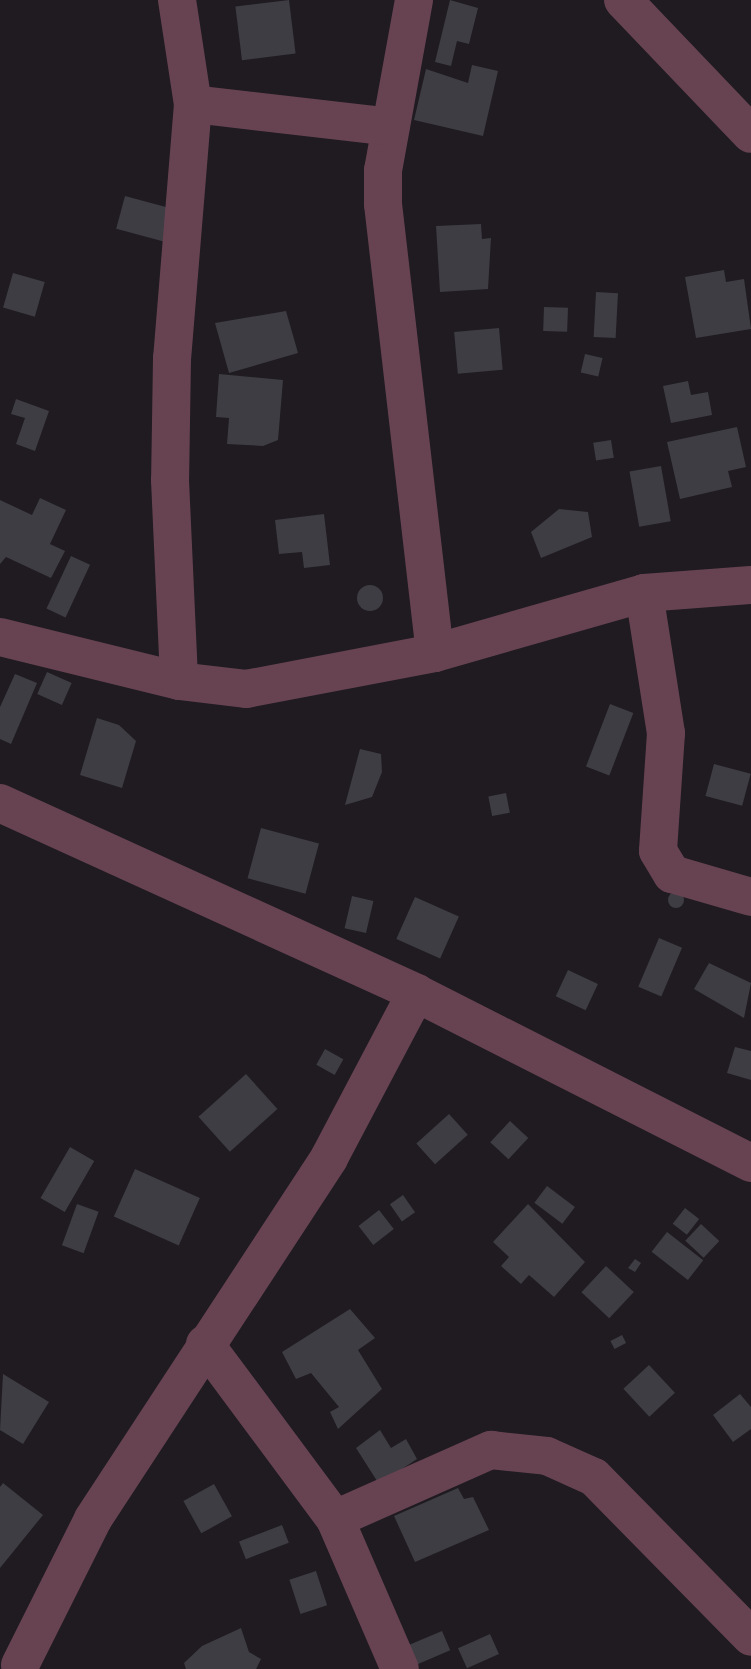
<!DOCTYPE html>
<html>
<head>
<meta charset="utf-8">
<style>
	body { margin:0 }
	#map { position:relative; width:751px; height:1669px; overflow:hidden; background:#1f1b20; font-family:Montserrat,sans-serif }
	div>[style] { position:absolute }
	.building>* { inset:0; background:#3e3d44; transform-origin:0 0 }
	.round { border-radius:50% }
	.minor>* { height:38px; margin:-19px; padding:0 19px; transform-origin:19px; border-radius:19px; background:#674352 }
	span { translate:-50% -50%; white-space:nowrap; text-align:center; line-height:1.15; -webkit-text-stroke:7px #1f1b20; paint-order:stroke }
</style>
</head>
<body>
<div id="map">
	<div class="building">
		<i style="left:289px;top:0;width:54px;height:54px;rotate:83deg"></i>
		<i style="clip-path:polygon(450px 0,478px 8px,469px 44px,457px 41px,451px 66px,435px 62px)"></i>
		<i style="clip-path:polygon(472px 65px,498px 71px,483px 136px,414px 120px,426px 69px,468px 83px)"></i>
		<i style="left:125px;top:196px;width:53px;height:34px;rotate:15deg"></i>
		<i style="clip-path:polygon(481px 224px,482px 239px,491px 238px,488px 289px,440px 292px,436px 226px)"></i>
		<i style="clip-path:polygon(724px 270px,726px 282px,744px 279px,751px 329px,696px 338px,685px 277px)"></i>
		<i style="left:13px;top:273px;width:33px;height:36px;rotate:16deg"></i>
		<i style="left:596px;top:292px;width:22px;height:45px;rotate:3deg"></i>
		<i style="left:544px;top:307px;width:24px;height:24px;rotate:2deg"></i>
		<i style="clip-path:polygon(286px 311px,298px 353px,229px 373px,215px 323px)"></i>
		<i style="left:499px;top:328px;width:42px;height:45px;rotate:85deg"></i>
		<i style="left:585px;top:354px;width:18px;height:19px;rotate:13deg"></i>
		<i style="clip-path:polygon(219px 374px,283px 380px,278px 440px,263px 446px,227px 444px,229px 418px,216px 417px)"></i>
		<i style="clip-path:polygon(688px 381px,691px 395px,708px 392px,712px 415px,671px 423px,663px 386px)"></i>
		<i style="clip-path:polygon(16px 399px,49px 411px,35px 451px,16px 444px,25px 418px,11px 414px)"></i>
		<i style="clip-path:polygon(737px 427px,746px 467px,728px 471px,732px 487px,680px 499px,667px 442px)"></i>
		<i style="left:611px;top:440px;width:18px;height:18px;rotate:81deg"></i>
		<i style="left:661px;top:466px;width:56px;height:32px;rotate:80deg"></i>
		<i style="clip-path:polygon(40px 498px,66px 510px,50px 544px,65px 551px,51px 578px,6px 557px,0 564px,0 500px,32px 515px)"></i>
		<i style="clip-path:polygon(559px 509px,588px 512px,592px 537px,541px 558px,531px 532px)"></i>
		<i style="clip-path:polygon(324px 514px,330px 565px,304px 568px,302px 552px,279px 554px,275px 520px)"></i>
		<i style="left:71px;top:556px;width:21px;height:58px;rotate:25deg"></i>
		<i class="round" style="left:357px;top:585px;width:26px;height:26px"></i>
		<i style="left:47px;top:672px;width:27px;height:24px;rotate:24deg"></i>
		<i style="clip-path:polygon(15px 674px,37px 683px,11px 744px,0 739px,0 707px)"></i>
		<i style="left:610px;top:704px;width:25px;height:67px;rotate:21deg"></i>
		<i style="clip-path:polygon(97px 718px,119px 725px,136px 741px,122px 788px,80px 775px)"></i>
		<i style="clip-path:polygon(360px 749px,381px 754px,382px 772px,372px 797px,345px 805px)"></i>
		<i style="left:714px;top:764px;width:38px;height:33px;rotate:15deg"></i>
		<i style="left:506px;top:793px;width:20px;height:18px;rotate:79deg"></i>
		<i style="left:261px;top:828px;width:60px;height:52px;rotate:15deg"></i>
		<i class="round" style="left:668px;top:892px;width:16px;height:16px"></i>
		<i style="left:352px;top:896px;width:22px;height:33px;rotate:13deg"></i>
		<i style="left:415px;top:897px;width:48px;height:46px;rotate:24deg"></i>
		<i style="left:659px;top:938px;width:25px;height:53px;rotate:23deg"></i>
		<i style="clip-path:polygon(709px 963px,751px 983px,744px 1018px,694px 989px)"></i>
		<i style="left:568px;top:970px;width:33px;height:29px;rotate:25deg"></i>
		<i style="clip-path:polygon(735px 1047px,751px 1051px,751px 1080px,727px 1073px)"></i>
		<i style="left:325px;top:1049px;width:21px;height:18px;rotate:29deg"></i>
		<i style="left:246px;top:1074px;width:47px;height:64px;rotate:48deg"></i>
		<i style="left:449px;top:1114px;width:28px;height:44px;rotate:48deg"></i>
		<i style="left:510px;top:1121px;width:25px;height:29px;rotate:43deg"></i>
		<i style="left:70px;top:1147px;width:28px;height:59px;rotate:30deg"></i>
		<i style="left:135px;top:1169px;width:71px;height:52px;rotate:24deg"></i>
		<i style="left:547px;top:1186px;width:35px;height:21px;rotate:37deg"></i>
		<i style="left:403px;top:1195px;width:21px;height:16px;rotate:55deg"></i>
		<i style="left:77px;top:1204px;width:23px;height:44px;rotate:20deg"></i>
		<i style="clip-path:polygon(528px 1204px,585px 1262px,554px 1297px,529px 1275px,521px 1284px,501px 1266px,509px 1257px,493px 1242px)"></i>
		<i style="left:685px;top:1208px;width:18px;height:20px;rotate:38deg"></i>
		<i style="left:379px;top:1210px;width:24px;height:26px;rotate:52deg"></i>
		<i style="left:701px;top:1224px;width:25px;height:23px;rotate:43deg"></i>
		<i style="left:667px;top:1232px;width:46px;height:25px;rotate:38deg"></i>
		<i style="clip-path:polygon(635px 1259px,641px 1263px,635px 1272px,628px 1268px)"></i>
		<i style="left:606px;top:1266px;width:38px;height:36px;rotate:43deg"></i>
		<i style="clip-path:polygon(350px 1309px,375px 1338px,358px 1350px,382px 1389px,338px 1429px,330px 1412px,339px 1407px,311px 1373px,296px 1379px,282px 1352px)"></i>
		<i style="left:622px;top:1335px;width:9px;height:13px;rotate:63deg"></i>
		<i style="left:649px;top:1365px;width:38px;height:35px;rotate:47deg"></i>
		<i style="clip-path:polygon(3px 1374px,49px 1402px,23px 1444px,0 1430px)"></i>
		<i style="clip-path:polygon(740px 1394px,751px 1407px,751px 1429px,733px 1442px,713px 1415px)"></i>
		<i style="clip-path:polygon(380px 1430px,391px 1448px,406px 1439px,417px 1459px,379px 1484px,356px 1448px)"></i>
		<i style="clip-path:polygon(3px 1483px,43px 1515px,0 1568px,0 1487px)"></i>
		<i style="left:214px;top:1484px;width:37px;height:35px;rotate:61deg"></i>
		<i style="clip-path:polygon(458px 1488px,464px 1499px,473px 1497px,489px 1530px,415px 1562px,394px 1516px)"></i>
		<i style="left:282px;top:1525px;width:19px;height:46px;rotate:69deg"></i>
		<i style="left:316px;top:1571px;width:36px;height:28px;rotate:72deg"></i>
		<i style="clip-path:polygon(241px 1628px,249px 1652px,261px 1659px,256px 1669px,186px 1669px,184px 1663px,202px 1646px)"></i>
		<i style="left:442px;top:1631px;width:21px;height:38px;rotate:67deg"></i>
		<i style="left:490px;top:1634px;width:22px;height:35px;rotate:66deg"></i>
	</div>
	<div class="minor">
		<i style="left:177px;top:0;width:105px;rotate:81.3deg"></i>
		<i style="left:193px;top:104px;width:255px;rotate:94.7deg"></i>
		<i style="left:172px;top:358px;width:122px;rotate:90.9deg"></i>
		<i style="left:170px;top:480px;width:201px;rotate:87.4deg"></i>
		<i style="left:414px;top:0;width:173px;rotate:100.3deg"></i>
		<i style="left:383px;top:170px;width:34px;rotate:90deg"></i>
		<i style="left:383px;top:204px;width:452px;rotate:83.4deg"></i>
		<i style="left:623px;top:0;width:185px;rotate:46.3deg"></i>
		<i style="left:193px;top:104px;width:199px;rotate:6.6deg"></i>
		<i style="left:644px;top:593px;width:142px;rotate:81.1deg"></i>
		<i style="left:666px;top:733px;width:118px;rotate:93.9deg"></i>
		<i style="left:658px;top:851px;width:27px;rotate:59deg"></i>
		<i style="left:672px;top:874px;width:82px;rotate:16.2deg"></i>
		<i style="left:0;top:637px;width:184px;rotate:13.8deg"></i>
		<i style="left:179px;top:681px;width:67px;rotate:6.8deg"></i>
		<i style="left:246px;top:689px;width:192px;rotate:-10.8deg"></i>
		<i style="left:435px;top:653px;width:217px;rotate:-16deg"></i>
		<i style="left:644px;top:593px;width:107px;rotate:-4.3deg"></i>
		<i style="left:0;top:803px;width:457px;rotate:24.5deg"></i>
		<i style="left:416px;top:993px;width:376px;rotate:26.9deg"></i>
		<i style="left:205px;top:1344px;width:218px;rotate:53.4deg"></i>
		<i style="left:335px;top:1519px;width:163px;rotate:66.6deg"></i>
		<i style="left:335px;top:1519px;width:171px;rotate:-23.9deg"></i>
		<i style="left:491px;top:1450px;width:56px;rotate:6.1deg"></i>
		<i style="left:547px;top:1456px;width:51px;rotate:24.1deg"></i>
		<i style="left:594px;top:1477px;width:224px;rotate:45.5deg"></i>
		<i style="left:20px;top:1665px;width:163px;rotate:-63.4deg"></i>
		<i style="left:93px;top:1519px;width:431px;rotate:-56.8deg"></i>
		<i style="left:329px;top:1158px;width:187px;rotate:-62.2deg"></i>
	</div>
</div>
</body>
</html>
